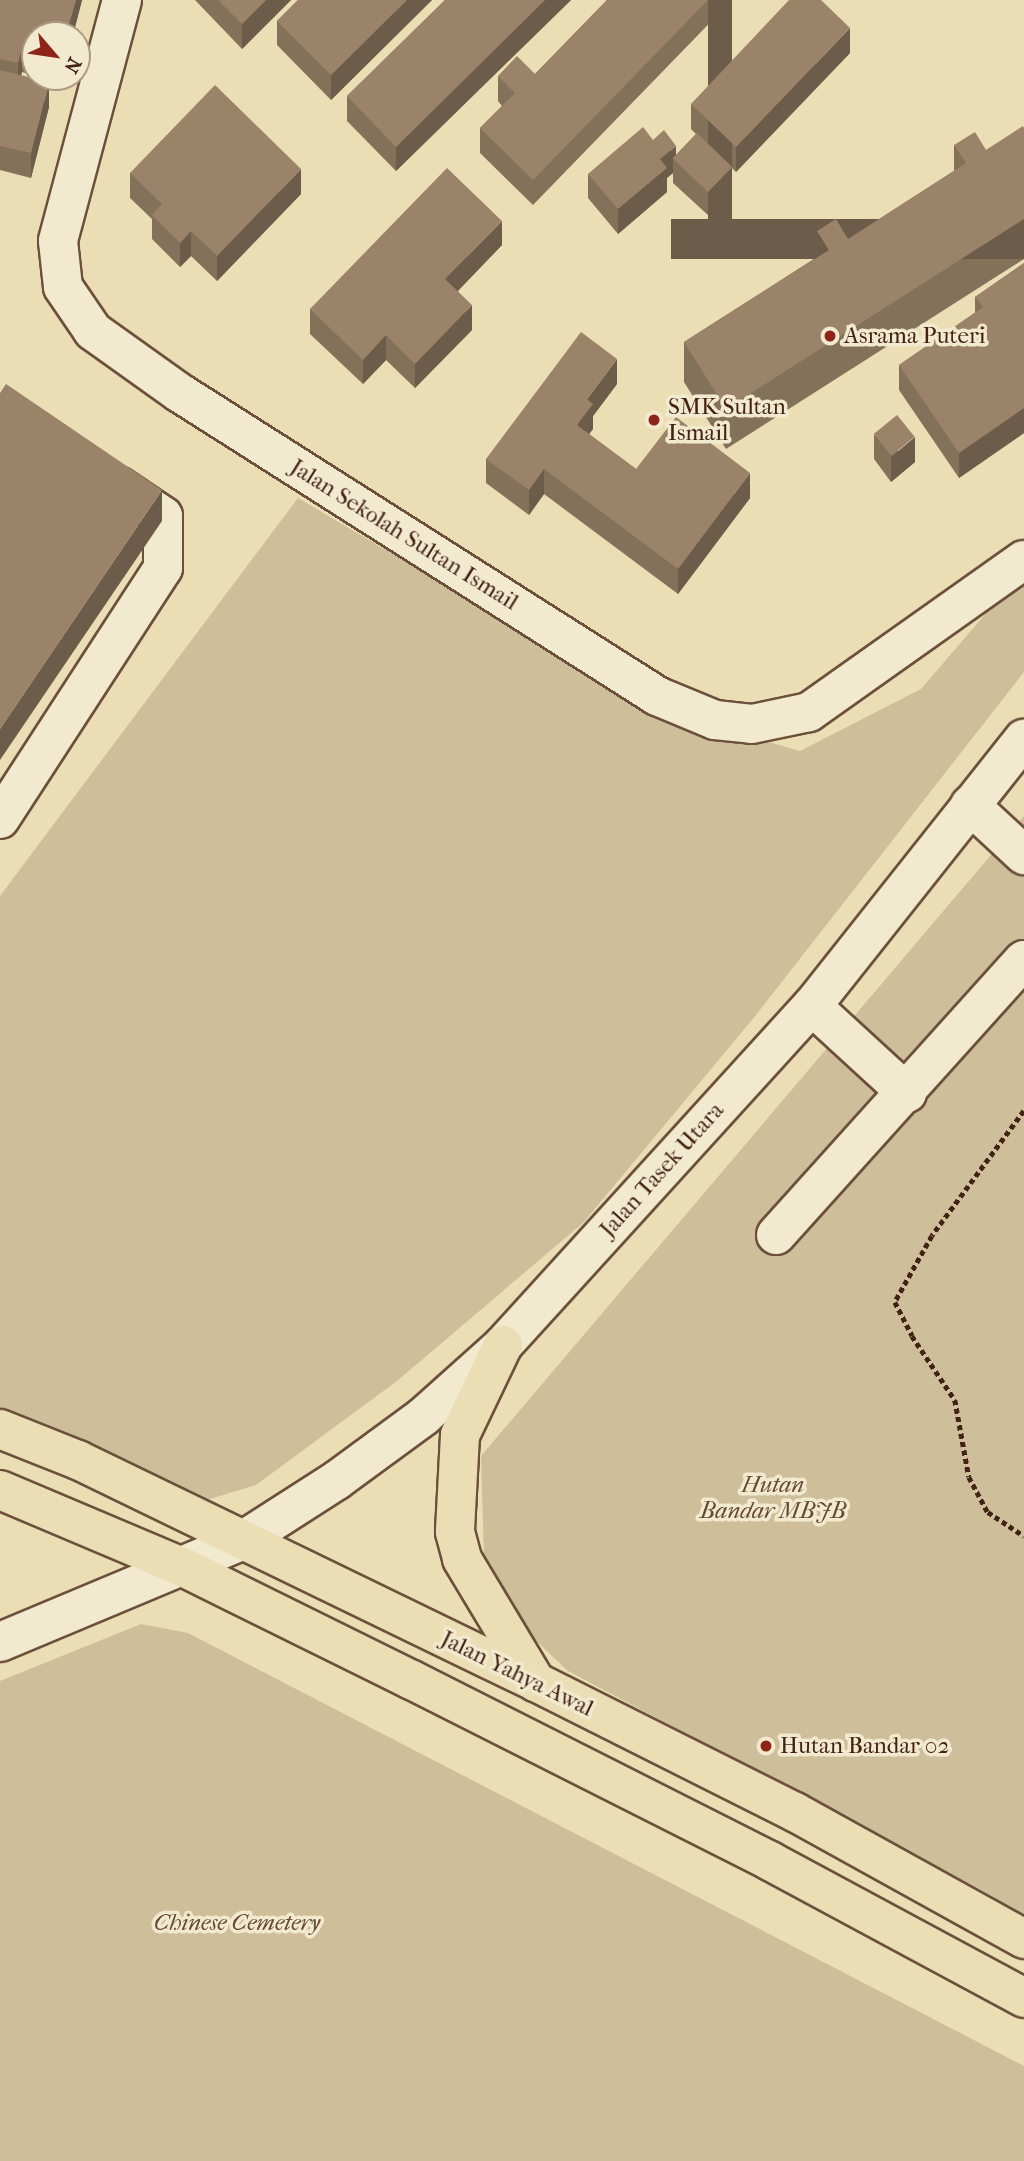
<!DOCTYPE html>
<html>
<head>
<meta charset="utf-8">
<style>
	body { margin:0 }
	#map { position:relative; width:1024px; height:2161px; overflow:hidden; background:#ebdeb5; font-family:"IM FELL French Canon",serif }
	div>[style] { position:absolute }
	.green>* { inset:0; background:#cebe9a }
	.path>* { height:4.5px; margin-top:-2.25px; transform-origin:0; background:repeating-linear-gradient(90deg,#432114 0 5px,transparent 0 8.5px) }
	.roads { filter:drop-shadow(2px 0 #6d503c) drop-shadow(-2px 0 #6d503c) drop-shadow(0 2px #6d503c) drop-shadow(0 -2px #6d503c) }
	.minor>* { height:38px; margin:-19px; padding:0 19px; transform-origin:19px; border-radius:19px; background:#f2eacf }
	.major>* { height:38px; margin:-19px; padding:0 19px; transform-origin:19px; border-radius:19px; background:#ebdeb5 }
	.wall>* { inset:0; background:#847159 }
	.shaded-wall>* { inset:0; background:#6c5c49; transform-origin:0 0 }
	.building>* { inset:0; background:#9a8368; transform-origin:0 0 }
	.dots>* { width:19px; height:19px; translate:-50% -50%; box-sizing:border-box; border:4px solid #f2eacf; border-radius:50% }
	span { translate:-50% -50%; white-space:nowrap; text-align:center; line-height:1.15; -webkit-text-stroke:7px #f2eacf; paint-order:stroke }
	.poi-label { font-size:23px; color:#432114 }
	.left { translate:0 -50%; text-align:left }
	.street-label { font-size:23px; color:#432114 }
	.park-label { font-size:23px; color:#664836; font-style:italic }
	.north { position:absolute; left:21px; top:21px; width:70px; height:70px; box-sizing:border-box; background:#f2eacf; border:2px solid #ac9a84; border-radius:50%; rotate:119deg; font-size:19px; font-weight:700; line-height:28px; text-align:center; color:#432114 }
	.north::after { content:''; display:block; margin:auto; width:24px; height:32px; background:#8f2418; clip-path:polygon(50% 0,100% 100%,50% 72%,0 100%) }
</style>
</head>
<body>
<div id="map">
	<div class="green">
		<i style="clip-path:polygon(298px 498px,655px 709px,800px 751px,921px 689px,1024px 569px,1024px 672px,756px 1015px,584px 1222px,397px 1381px,256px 1485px,200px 1502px,0 1416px,0 896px)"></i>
		<i style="clip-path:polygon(1024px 816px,1024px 1919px,987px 1893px,568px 1671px,485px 1592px,481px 1456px)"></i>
		<i style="clip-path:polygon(141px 1624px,188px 1633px,1024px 2066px,1024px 2161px,0 2161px,0 1681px)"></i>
	</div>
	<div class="path">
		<i style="left:1024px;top:1111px;width:155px;rotate:126.4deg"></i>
		<i style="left:932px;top:1236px;width:76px;rotate:119.3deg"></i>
		<i style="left:895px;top:1302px;width:38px;rotate:63deg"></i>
		<i style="left:912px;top:1336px;width:77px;rotate:56.1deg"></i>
		<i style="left:955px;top:1400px;width:78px;rotate:79.7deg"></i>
		<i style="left:969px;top:1477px;width:40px;rotate:62deg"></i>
		<i style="left:988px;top:1512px;width:43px;rotate:33.7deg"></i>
	</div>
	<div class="roads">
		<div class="minor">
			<i style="left:122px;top:0;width:249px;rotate:104.9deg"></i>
			<i style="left:58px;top:241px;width:46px;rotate:83.8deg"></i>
			<i style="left:63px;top:287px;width:53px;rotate:55.7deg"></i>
			<i style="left:93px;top:331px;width:107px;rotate:35.5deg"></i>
			<i style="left:180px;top:393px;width:565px;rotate:32.42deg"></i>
			<i style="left:657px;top:696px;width:63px;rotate:22.5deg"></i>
			<i style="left:715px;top:720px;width:37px;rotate:6deg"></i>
			<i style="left:752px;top:724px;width:58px;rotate:-11.9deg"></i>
			<i style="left:809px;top:712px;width:263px;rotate:-35.3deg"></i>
			<i style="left:970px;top:805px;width:74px;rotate:42.8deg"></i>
			<i style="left:0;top:819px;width:299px;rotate:-57deg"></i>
			<i style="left:163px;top:568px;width:52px;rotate:-90deg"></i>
			<i style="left:163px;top:516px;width:52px;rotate:-146deg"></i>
			<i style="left:812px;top:1006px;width:129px;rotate:42.5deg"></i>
			<i style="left:776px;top:1235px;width:370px;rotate:-48deg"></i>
			<i style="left:0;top:1642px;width:262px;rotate:-22.7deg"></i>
			<i style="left:242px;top:1541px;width:113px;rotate:-32.7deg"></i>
			<i style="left:337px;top:1480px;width:108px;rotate:-36.3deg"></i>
			<i style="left:424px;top:1416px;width:106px;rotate:-41.9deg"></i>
			<i style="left:503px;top:1345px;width:459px;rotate:-47.7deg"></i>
			<i style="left:812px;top:1006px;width:341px;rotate:-51.6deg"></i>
		</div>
		<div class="major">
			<i style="left:503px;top:1345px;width:100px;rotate:115.5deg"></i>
			<i style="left:460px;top:1435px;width:97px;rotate:93deg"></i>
			<i style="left:455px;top:1532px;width:28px;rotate:75deg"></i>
			<i style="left:462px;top:1559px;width:144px;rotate:59deg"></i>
			<i style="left:0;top:1429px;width:84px;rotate:21.7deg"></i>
			<i style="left:78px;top:1460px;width:509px;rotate:25.86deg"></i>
			<i style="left:536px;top:1682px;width:290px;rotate:26.7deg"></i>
			<i style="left:795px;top:1812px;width:262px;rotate:29deg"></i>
			<i style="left:0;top:1490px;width:201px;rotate:22.9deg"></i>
			<i style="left:185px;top:1568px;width:253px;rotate:26.3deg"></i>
			<i style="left:412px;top:1680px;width:401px;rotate:26.8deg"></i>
			<i style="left:770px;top:1861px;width:289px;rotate:28.3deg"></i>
		</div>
	</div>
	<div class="wall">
		<i style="clip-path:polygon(0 0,82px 0,73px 35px,35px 35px,35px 76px,22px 72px,21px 75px,49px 107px,31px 178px,0 170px)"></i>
		<i style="clip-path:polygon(195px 0,291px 0,242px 49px)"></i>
		<i style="clip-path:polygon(298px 0,432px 0,331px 100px,277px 45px,277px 21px)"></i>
		<i style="clip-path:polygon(445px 0,571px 0,396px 171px,347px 121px,347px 96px)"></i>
		<i style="clip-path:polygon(607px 0,732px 0,533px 205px,480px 153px,480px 128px,502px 106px,498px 101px,498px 76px,535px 74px)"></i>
		<i style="clip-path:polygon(850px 53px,736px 172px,732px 168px,732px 192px,709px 216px,673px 183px,673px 173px,667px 178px,667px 192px,618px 234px,588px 198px,588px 174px,653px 140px,676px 155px,696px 134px,691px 129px,691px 104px)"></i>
		<i style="clip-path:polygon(38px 77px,61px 77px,60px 83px)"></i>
		<i style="clip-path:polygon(1024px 128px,1024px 259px,726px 449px,684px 382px,684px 342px,817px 257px,817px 231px,848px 239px,954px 171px,954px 145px,986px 150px)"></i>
		<i style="clip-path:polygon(130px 173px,301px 194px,217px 281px,191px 256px,180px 267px,152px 239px,152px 219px,130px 198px)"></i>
		<i style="clip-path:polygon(502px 245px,458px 291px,472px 330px,415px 388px,386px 360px,363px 384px,310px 334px,310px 309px)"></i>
		<i style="clip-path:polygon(1024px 263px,1024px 433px,959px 478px,899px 390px,899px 365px,975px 313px,975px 297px)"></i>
		<i style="clip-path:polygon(617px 384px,593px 416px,593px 429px,589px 434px,636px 469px,750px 498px,678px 594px,544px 494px,529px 515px,486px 483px,486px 459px)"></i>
		<i style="clip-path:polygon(874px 435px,915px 462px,891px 482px,874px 459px)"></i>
	</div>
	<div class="shaded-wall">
		<i style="clip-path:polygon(76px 0,82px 0,73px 35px,66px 35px)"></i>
		<i style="clip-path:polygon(266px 0,291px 0,242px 49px,242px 24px)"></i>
		<i style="clip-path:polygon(407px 0,432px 0,331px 100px,331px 75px)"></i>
		<i style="clip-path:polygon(545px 0,571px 0,396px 171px,396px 147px)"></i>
		<i style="left:708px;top:0;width:24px;height:251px"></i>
		<i style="clip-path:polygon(850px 28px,850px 53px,736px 172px,736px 147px)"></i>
		<i style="clip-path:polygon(22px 48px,22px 72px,18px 88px,18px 63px)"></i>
		<i style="clip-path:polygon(49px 82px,49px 107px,31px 178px,31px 153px)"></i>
		<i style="clip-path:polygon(676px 146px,676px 161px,673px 158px,673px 173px,667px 178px,667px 192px,618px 234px,618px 209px,660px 159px)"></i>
		<i style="clip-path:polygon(732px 167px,732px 192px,709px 216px,709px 192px)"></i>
		<i style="clip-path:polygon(301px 169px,301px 194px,217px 281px,217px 256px)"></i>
		<i style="left:1024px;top:219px;width:40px;height:353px;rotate:90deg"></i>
		<i style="clip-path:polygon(502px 221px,502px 245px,445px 304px,445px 279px)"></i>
		<i style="clip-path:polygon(191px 231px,191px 256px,180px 267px,180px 243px)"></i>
		<i style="clip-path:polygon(472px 305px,472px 330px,415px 388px,415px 364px)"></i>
		<i style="clip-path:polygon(386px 335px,386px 360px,363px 384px,363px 360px)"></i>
		<i style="clip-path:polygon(617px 359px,617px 384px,593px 416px,593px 429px,577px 450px,577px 425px,587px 399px)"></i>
		<i style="clip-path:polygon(1024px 408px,1024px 433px,959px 478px,959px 453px)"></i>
		<i style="clip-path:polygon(915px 437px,915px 462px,891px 482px,891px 457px)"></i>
		<i style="clip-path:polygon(544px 469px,544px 494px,529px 515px,529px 490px)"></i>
		<i style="clip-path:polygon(750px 473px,750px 498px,678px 594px,678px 569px)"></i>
		<i style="clip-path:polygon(162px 490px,162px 521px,0 760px,0 729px)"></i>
	</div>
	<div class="building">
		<i style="clip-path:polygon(0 0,76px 0,66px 35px,35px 35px,35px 51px,22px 48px,18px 63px,0 59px)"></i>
		<i style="clip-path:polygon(218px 0,266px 0,242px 24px)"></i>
		<i style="clip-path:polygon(298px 0,407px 0,331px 75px,277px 21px)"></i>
		<i style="clip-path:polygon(445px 0,545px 0,396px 147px,347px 96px)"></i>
		<i style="clip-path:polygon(607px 0,708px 0,533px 180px,480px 128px,515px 93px,498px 76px,517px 56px,535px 74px)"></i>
		<i style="clip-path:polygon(789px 0,821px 0,850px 28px,736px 147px,691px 104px)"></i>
		<i style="clip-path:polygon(0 70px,49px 82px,31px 153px,0 146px)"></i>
		<i style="clip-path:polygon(215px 85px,301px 169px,217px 256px,191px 231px,180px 243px,152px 215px,162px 204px,130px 173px)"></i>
		<i style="clip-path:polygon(1023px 126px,1024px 128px,1024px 219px,726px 409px,684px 342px,829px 250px,817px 231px,836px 219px,848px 239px,966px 163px,954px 145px,975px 132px,986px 150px)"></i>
		<i style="clip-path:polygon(643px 127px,653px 140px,664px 130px,676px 146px,660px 159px,667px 168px,618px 209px,588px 174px)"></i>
		<i style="left:697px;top:133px;width:49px;height:35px;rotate:44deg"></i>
		<i style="clip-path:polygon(447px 168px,502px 221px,445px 279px,472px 305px,415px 364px,386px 335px,363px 360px,310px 309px)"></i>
		<i style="clip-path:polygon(1024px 263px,1024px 408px,959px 453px,899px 365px,983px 307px,975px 297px)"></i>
		<i style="clip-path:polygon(581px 332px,617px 359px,587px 399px,593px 404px,577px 425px,636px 469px,676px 417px,750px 473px,678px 569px,544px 469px,529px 490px,486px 459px)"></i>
		<i style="clip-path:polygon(6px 384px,162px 490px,0 729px,0 393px)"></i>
		<i style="left:897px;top:415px;width:28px;height:30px;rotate:51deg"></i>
	</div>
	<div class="dots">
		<i style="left:830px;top:336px;background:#8f2418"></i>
		<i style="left:654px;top:420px;background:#8f2418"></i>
		<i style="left:766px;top:1746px;background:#8f2418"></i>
	</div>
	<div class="poi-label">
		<span class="left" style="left:844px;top:336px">Asrama Puteri</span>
		<span class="left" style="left:668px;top:420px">SMK Sultan<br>Ismail</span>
		<span class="left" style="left:780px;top:1746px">Hutan Bandar 02</span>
	</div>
	<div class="street-label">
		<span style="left:404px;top:535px;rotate:32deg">Jalan Sekolah Sultan Ismail</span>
		<span style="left:662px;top:1170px;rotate:-48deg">Jalan Tasek Utara</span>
		<span style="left:517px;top:1674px;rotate:26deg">Jalan Yahya Awal</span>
	</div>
	<div class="park-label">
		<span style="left:773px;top:1498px">Hutan<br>Bandar MBJB</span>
		<span style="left:237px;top:1923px">Chinese Cemetery</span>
	</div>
	<div class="north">N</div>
</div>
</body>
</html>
